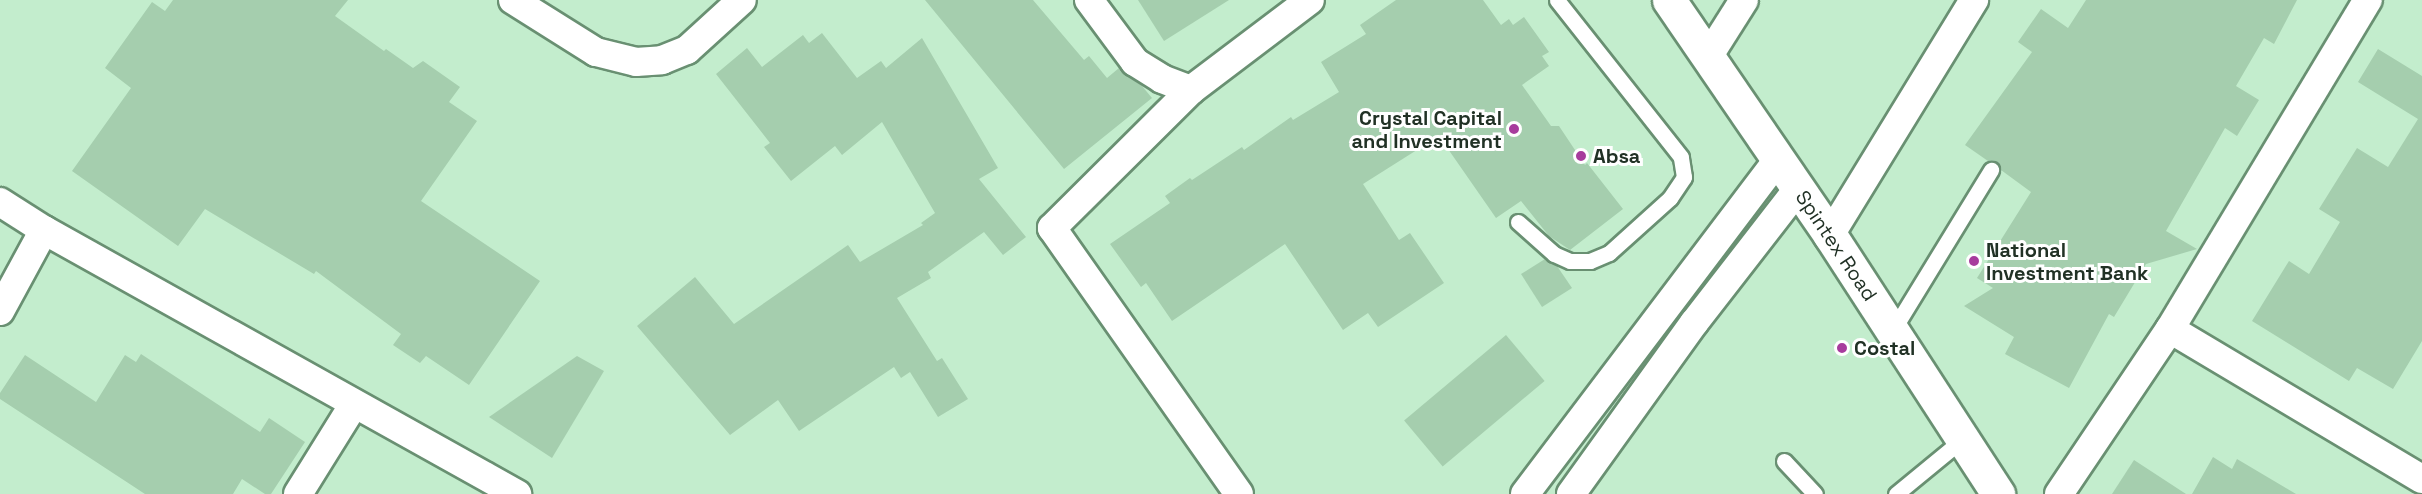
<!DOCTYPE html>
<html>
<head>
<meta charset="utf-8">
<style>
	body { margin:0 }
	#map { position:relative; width:2422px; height:494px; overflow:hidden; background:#c3edcd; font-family:"Space Grotesk",sans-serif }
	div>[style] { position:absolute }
	.building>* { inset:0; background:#a5ceae; transform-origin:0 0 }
	.roads { filter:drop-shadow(2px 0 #699072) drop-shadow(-2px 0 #699072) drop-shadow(0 2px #699072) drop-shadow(0 -2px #699072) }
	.service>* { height:15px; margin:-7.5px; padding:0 7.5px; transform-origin:7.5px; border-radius:7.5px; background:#fff }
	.minor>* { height:28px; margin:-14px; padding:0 14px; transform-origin:14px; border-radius:14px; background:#fff }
	.secondary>* { height:33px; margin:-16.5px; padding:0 16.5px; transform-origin:16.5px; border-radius:16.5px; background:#fff }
	.dots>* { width:16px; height:16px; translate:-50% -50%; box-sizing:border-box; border:3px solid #fff; border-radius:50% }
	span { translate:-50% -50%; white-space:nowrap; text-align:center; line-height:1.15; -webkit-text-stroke:6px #fff; paint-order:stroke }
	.poi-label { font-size:20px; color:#213125; font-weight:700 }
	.right { translate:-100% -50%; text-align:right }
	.left { translate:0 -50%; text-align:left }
	.street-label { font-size:20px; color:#213125 }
</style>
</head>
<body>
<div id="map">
	<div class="building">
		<i style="clip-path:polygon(173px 0,348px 0,335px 16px,384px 51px,386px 49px,413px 68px,423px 61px,460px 87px,449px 102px,477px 121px,421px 201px,540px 281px,469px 385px,426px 356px,420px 363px,393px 345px,401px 334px,316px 271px,314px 274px,205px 209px,178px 246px,72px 171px,131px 88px,105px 68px,152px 2px,165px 11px)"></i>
		<i style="clip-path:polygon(925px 0,1033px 0,1084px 60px,1089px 56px,1107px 78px,1119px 68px,1142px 86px,1152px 98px,1064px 169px)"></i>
		<i style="clip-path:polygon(1138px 0,1229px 0,1164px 41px)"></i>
		<i style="clip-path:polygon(1396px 0,1483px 0,1501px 25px,1509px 19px,1513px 25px,1524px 17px,1549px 52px,1542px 56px,1549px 66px,1522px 85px,1551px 126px,1559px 126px,1585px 165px,1587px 163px,1623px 209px,1570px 250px,1549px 236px,1521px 201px,1496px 218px,1439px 136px,1363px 184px,1399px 240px,1410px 233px,1444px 283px,1378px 327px,1368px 313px,1343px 330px,1285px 244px,1172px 321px,1146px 283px,1141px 287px,1110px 244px,1170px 203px,1165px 196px,1190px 178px,1192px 180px,1242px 147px,1244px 150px,1291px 117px,1293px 120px,1339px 92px,1321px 62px,1366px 34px,1360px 25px)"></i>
		<i style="clip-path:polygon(2086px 0,2297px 0,2274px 44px,2264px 38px,2236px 86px,2259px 100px,2237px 136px,2225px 128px,2166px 231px,2197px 249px,2146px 264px,2114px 317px,2109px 314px,2069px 388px,2005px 354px,2014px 337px,1964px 306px,1993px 288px,1977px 278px,2031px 192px,2001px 170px,1997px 162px,1988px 161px,1965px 145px,2032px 52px,2018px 42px,2041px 9px,2068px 28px)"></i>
		<i style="clip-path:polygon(822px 33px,857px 78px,881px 61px,886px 68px,922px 38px,998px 168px,979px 179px,1026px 237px,1003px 255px,984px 232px,928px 272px,931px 278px,897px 298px,937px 361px,942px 358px,968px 399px,938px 417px,910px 372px,901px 378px,894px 367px,799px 431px,778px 400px,730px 435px,637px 326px,695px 277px,734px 324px,848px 245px,860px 262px,923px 225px,921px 223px,935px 213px,882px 122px,842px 155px,835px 146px,791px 181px,764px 147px,770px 143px,716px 74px,747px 48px,762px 67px,803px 35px,809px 43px)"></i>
		<i style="clip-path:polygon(2378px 49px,2422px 76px,2422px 341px,2393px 389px,2357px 368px,2349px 381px,2252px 321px,2289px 261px,2309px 274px,2340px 222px,2319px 209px,2357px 148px,2388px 167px,2418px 119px,2358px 82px)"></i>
		<i style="clip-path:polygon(1545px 259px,1557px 266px,1572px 288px,1542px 307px,1521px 274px)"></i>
		<i style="left:1506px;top:335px;width:60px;height:133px;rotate:50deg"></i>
		<i style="clip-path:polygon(141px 354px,260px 432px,269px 418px,305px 442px,271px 494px,265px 494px,242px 479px,233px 494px,145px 494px,0 399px,0 393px,25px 355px,96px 402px,125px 355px,136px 362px)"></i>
		<i style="clip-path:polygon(577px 356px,604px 371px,552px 458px,489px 417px)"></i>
		<i style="clip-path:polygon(2213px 457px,2232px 469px,2237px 459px,2296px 494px,2192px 494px)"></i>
		<i style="clip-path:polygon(2134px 460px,2186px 494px,2112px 494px)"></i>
	</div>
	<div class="roads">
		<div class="service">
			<i style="left:1518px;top:222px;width:48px;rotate:41.6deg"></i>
			<i style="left:1554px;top:254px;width:17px;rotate:24deg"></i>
			<i style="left:1570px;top:261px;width:20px"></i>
			<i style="left:1590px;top:261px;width:21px;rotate:-23deg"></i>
			<i style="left:1609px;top:253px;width:82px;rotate:-42deg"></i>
			<i style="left:1670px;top:198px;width:25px;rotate:-56deg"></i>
			<i style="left:1684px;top:177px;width:20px;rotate:-99deg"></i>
			<i style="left:1681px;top:157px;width:200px;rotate:-128.3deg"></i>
			<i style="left:1893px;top:330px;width:188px;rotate:-58.5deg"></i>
			<i style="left:1784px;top:461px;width:45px;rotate:46.8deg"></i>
			<i style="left:1896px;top:494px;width:87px;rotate:-39.4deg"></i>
		</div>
		<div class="minor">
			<i style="left:513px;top:0;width:98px;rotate:32.1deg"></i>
			<i style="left:596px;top:52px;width:41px;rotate:14deg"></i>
			<i style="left:636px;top:62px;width:26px;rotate:-4deg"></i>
			<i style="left:662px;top:60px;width:27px;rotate:-22deg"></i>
			<i style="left:687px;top:50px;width:74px;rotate:-42.3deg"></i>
			<i style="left:1089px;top:0;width:77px;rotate:53.4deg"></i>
			<i style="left:1135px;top:62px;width:32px;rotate:32deg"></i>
			<i style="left:1162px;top:79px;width:31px;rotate:21deg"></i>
			<i style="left:1191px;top:90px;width:149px;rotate:-37.1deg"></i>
			<i style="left:1708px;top:57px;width:67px;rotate:-57.7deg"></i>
			<i style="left:1191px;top:90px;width:196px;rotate:135.2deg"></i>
			<i style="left:1052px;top:228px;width:325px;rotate:54.9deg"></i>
			<i style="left:0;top:202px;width:52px;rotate:32.5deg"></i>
			<i style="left:44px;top:230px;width:542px;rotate:29.17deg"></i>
			<i style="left:1830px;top:235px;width:276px;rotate:-58.5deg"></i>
			<i style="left:0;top:311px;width:92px;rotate:-61.5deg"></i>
			<i style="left:2170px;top:329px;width:293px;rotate:30.8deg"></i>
			<i style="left:298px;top:494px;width:106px;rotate:-58.1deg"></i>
			<i style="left:1525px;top:494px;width:418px;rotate:-52.9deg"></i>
			<i style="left:1571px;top:494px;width:211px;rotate:-54.3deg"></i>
			<i style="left:1694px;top:323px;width:170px;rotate:-52.2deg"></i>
			<i style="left:2059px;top:494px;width:199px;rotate:-56.1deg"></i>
			<i style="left:2170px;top:329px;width:384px;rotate:-59deg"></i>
		</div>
		<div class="secondary">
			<i style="left:1669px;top:0;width:285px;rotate:55.6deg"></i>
			<i style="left:1830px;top:235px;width:309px;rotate:57deg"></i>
		</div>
	</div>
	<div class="dots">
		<i style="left:1514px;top:129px;background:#a73c9d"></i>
		<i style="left:1581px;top:156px;background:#a73c9d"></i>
		<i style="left:1974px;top:261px;background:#a73c9d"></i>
		<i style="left:1842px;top:348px;background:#a73c9d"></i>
	</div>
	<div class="poi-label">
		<span class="right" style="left:1502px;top:130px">Crystal Capital<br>and Investment</span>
		<span class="left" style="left:1593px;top:156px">Absa</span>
		<span class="left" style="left:1986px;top:262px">National<br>Investment Bank</span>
		<span class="left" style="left:1854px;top:348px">Costal</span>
	</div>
	<div class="street-label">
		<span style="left:1836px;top:246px;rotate:56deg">Spintex Road</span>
	</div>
</div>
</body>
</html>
